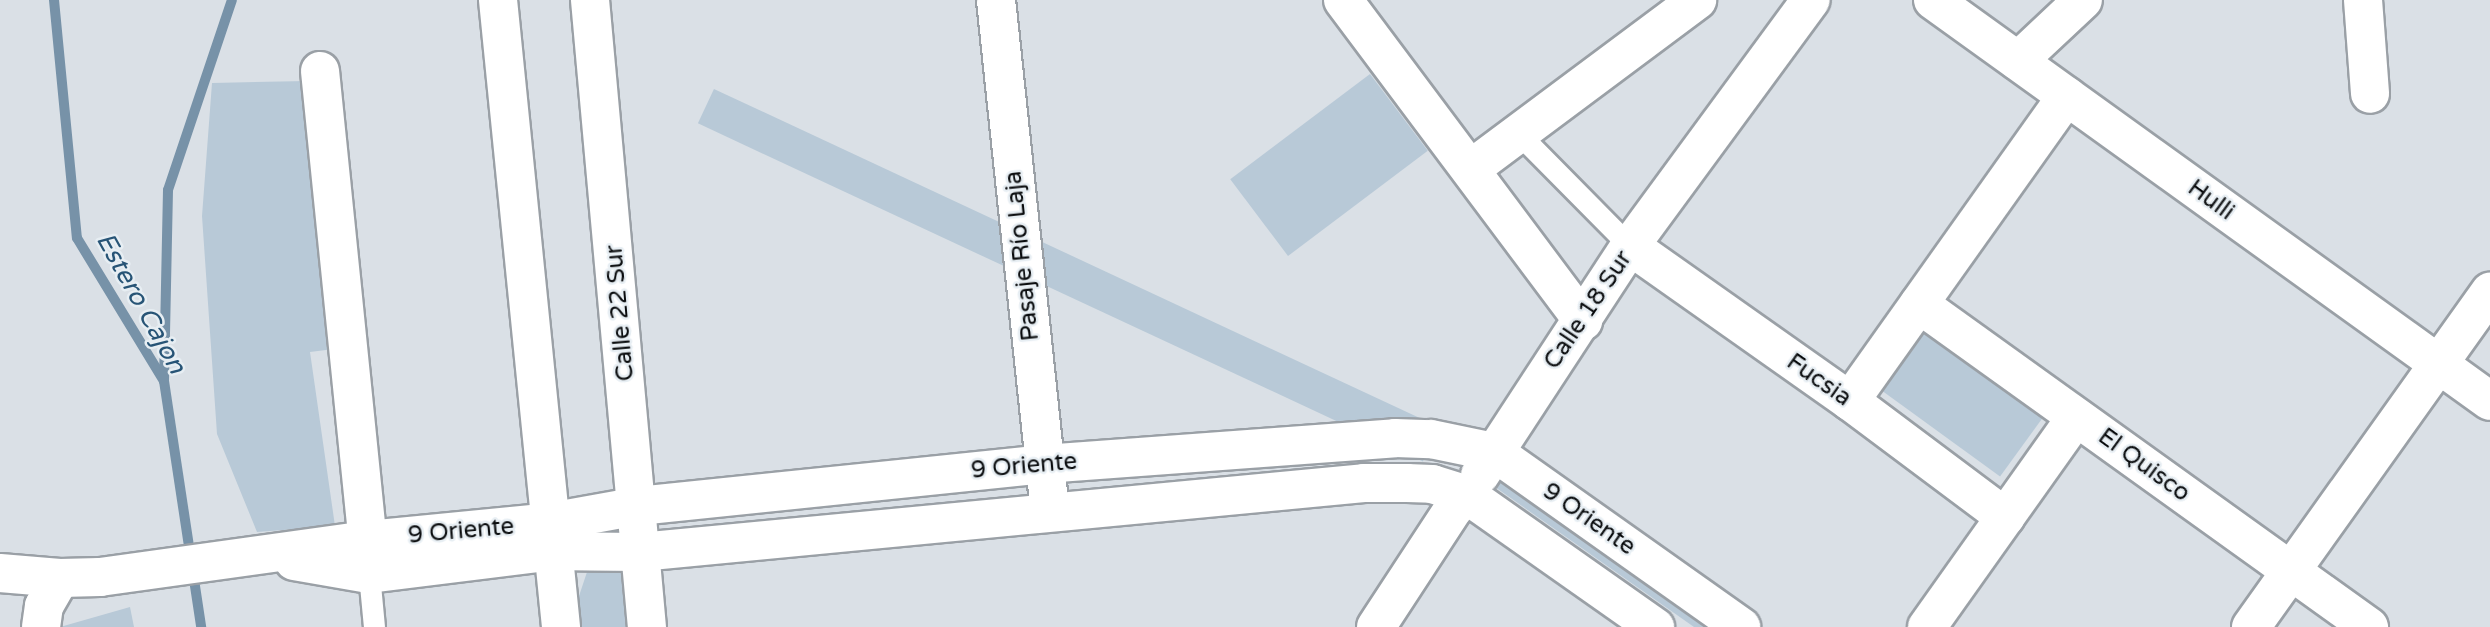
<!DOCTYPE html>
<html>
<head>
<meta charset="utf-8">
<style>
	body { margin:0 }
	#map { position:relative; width:2490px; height:627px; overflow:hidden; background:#dae0e6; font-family:"Varela Round",sans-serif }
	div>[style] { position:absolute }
	.green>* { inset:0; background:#b8c9d7; transform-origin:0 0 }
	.stream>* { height:10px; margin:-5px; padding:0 5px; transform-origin:5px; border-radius:5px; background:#7792a8 }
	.roads { filter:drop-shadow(2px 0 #9aa0a6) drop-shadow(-2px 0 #9aa0a6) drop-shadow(0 2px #9aa0a6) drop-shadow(0 -2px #9aa0a6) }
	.lane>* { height:21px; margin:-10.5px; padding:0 10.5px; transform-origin:10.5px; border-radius:10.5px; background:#fff }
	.street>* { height:38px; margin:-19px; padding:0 19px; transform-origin:19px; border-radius:19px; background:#fff }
	.secondary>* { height:38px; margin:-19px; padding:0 19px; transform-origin:19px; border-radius:19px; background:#fff }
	span { translate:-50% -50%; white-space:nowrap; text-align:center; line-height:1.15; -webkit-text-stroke:5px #e7eef3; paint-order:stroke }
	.street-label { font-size:24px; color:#090b0d }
	.water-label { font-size:26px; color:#275476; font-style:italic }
</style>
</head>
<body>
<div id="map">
	<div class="green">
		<i style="left:1370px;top:74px;width:96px;height:175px;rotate:53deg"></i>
		<i style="clip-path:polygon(307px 81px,334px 349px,310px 352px,335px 526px,257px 532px,217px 434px,202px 216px,212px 83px)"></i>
		<i style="left:1922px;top:327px;width:151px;height:75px;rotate:36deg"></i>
		<i style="left:1439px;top:427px;width:38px;height:800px;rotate:115deg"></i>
		<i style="clip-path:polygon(1517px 459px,1755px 627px,1694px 627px,1495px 487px)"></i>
		<i style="clip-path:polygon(613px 561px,632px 579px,636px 627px,580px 627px,578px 599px,590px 563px)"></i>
		<i style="clip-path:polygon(130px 607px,134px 627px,60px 627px)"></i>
	</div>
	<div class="stream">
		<i style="left:54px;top:0;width:239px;rotate:84.5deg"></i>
		<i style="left:77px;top:238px;width:167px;rotate:58.7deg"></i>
		<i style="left:164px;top:381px;width:249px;rotate:81.4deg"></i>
		<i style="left:164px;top:381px;width:191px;rotate:-88.8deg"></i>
		<i style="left:168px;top:190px;width:200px;rotate:-71.4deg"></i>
	</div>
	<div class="roads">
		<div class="lane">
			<i style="left:1518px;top:133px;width:159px;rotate:45.3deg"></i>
			<i style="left:369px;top:574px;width:53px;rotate:84.6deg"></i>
		</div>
		<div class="street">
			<i style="left:498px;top:0;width:630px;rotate:84.26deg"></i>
			<i style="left:590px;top:0;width:630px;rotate:84.81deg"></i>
			<i style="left:996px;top:0;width:514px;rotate:83.97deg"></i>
			<i style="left:1343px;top:0;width:401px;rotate:53.2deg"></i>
			<i style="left:1933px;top:0;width:686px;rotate:35.75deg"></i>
			<i style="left:2363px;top:0;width:94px;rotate:85.7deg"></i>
			<i style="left:2018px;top:61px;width:89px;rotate:-43.2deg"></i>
			<i style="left:320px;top:71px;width:471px;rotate:84.2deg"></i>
			<i style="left:1472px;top:168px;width:281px;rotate:-36.7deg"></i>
			<i style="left:1630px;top:246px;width:269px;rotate:35.2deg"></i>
			<i style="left:1850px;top:401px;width:194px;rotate:36.8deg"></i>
			<i style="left:1919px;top:304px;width:554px;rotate:35.67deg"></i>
			<i style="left:1850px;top:401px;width:374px;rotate:-54.6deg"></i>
			<i style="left:41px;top:627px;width:21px;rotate:-82deg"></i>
			<i style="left:44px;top:606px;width:32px;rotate:-60deg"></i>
			<i style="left:1376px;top:627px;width:142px;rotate:-56.8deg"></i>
			<i style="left:1454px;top:508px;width:18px;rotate:-45deg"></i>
			<i style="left:1927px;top:627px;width:257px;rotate:-54.6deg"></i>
			<i style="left:2251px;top:627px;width:412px;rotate:-54.5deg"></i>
		</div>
		<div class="secondary">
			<i style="left:1480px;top:475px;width:274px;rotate:-56.8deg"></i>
			<i style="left:1630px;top:246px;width:305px;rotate:-53.7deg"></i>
			<i style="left:294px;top:561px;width:76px;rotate:9.8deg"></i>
			<i style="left:369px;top:574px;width:185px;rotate:-7.1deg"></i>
			<i style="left:553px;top:551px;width:87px;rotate:0.7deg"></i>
			<i style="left:640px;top:552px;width:727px;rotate:-5.44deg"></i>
			<i style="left:1364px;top:483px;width:43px"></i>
			<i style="left:1407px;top:483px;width:25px;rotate:2deg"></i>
			<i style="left:1432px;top:484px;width:37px;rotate:17deg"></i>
			<i style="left:1467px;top:495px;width:230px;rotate:35.1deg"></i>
			<i style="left:0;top:573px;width:60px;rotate:4.8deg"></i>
			<i style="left:60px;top:578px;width:40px;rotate:-1.4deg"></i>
			<i style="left:100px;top:577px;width:271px;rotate:-7.9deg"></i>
			<i style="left:368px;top:540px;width:183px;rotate:-5.6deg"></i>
			<i style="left:550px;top:522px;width:89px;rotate:-10.3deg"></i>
			<i style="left:638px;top:506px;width:408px;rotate:-5.9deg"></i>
			<i style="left:1044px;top:464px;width:352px;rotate:-4.2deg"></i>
			<i style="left:1395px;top:438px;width:36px;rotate:2deg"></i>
			<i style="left:1431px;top:439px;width:64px;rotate:11.7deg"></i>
			<i style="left:1494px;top:452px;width:303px;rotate:35.3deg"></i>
		</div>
	</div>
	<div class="street-label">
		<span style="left:2211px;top:200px;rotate:36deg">Hulli</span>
		<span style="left:1022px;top:256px;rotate:-96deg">Pasaje Río Laja</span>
		<span style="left:1588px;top:310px;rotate:-56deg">Calle 18 Sur</span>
		<span style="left:620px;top:313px;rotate:-95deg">Calle 22 Sur</span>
		<span style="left:1819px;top:380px;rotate:35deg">Fucsia</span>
		<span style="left:2144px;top:465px;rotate:36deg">El Quisco</span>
		<span style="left:1024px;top:466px;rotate:-5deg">9 Oriente</span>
		<span style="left:1589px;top:519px;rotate:35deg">9 Oriente</span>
		<span style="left:461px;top:531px;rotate:-5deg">9 Oriente</span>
	</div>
	<div class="water-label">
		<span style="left:141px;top:303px;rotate:61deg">Estero Cajon</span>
	</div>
</div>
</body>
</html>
